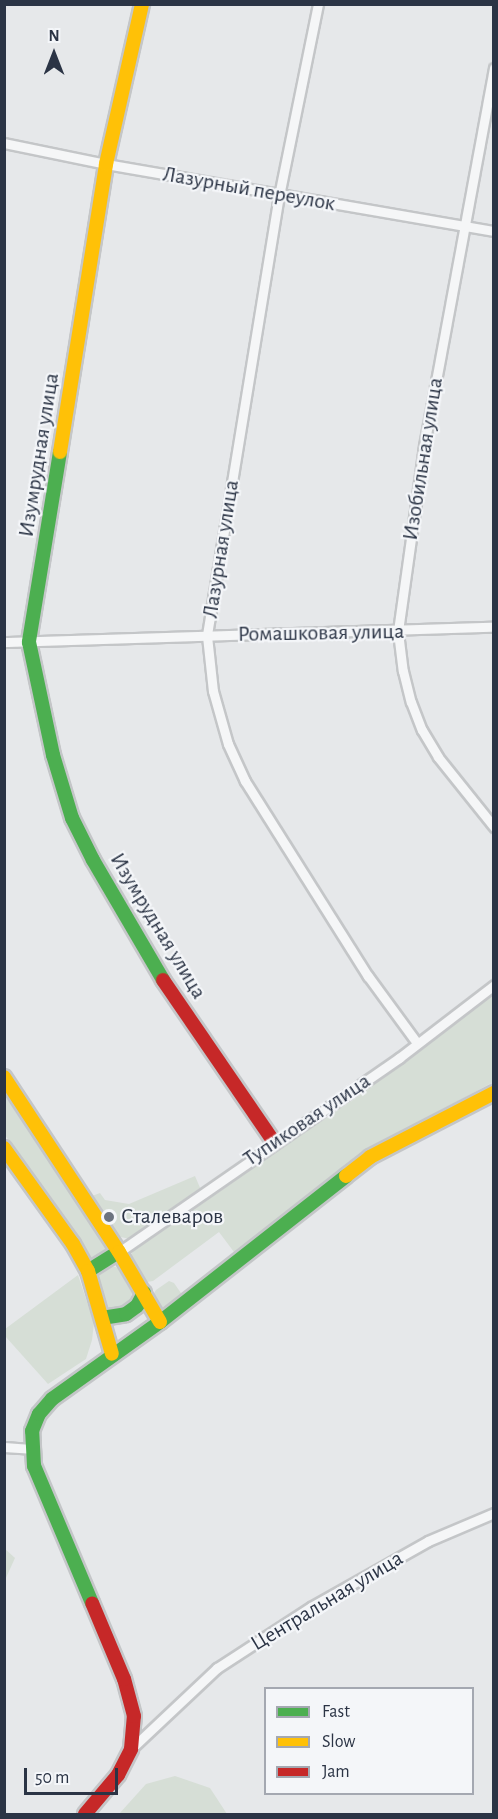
<!DOCTYPE html>
<html>
<head>
<meta charset="utf-8">
<style>
	body { margin:0 }
	#map { position:relative; width:498px; height:1819px; overflow:hidden; background:#e6e8ea; font-family:"Alegreya Sans",sans-serif }
	div>[style] { position:absolute }
	.green>* { inset:0; background:#d6ded6 }
	.roads { filter:drop-shadow(2px 0 #c4c6c8) drop-shadow(-2px 0 #c4c6c8) drop-shadow(0 2px #c4c6c8) drop-shadow(0 -2px #c4c6c8) }
	.street>* { height:9px; margin:-4.5px; padding:0 4.5px; transform-origin:4.5px; border-radius:4.5px; background:#f5f6f7 }
	.fast>* { height:14px; margin:-7px; padding:0 7px; transform-origin:7px; border-radius:7px; background:#4caf50 }
	.slow>* { height:14px; margin:-7px; padding:0 7px; transform-origin:7px; border-radius:7px; background:#ffc107 }
	.jam>* { height:14px; margin:-7px; padding:0 7px; transform-origin:7px; border-radius:7px; background:#c62828 }
	.dots>* { width:16px; height:16px; translate:-50% -50%; box-sizing:border-box; border:3px solid #f4f6f9; border-radius:50% }
	span { translate:-50% -50%; white-space:nowrap; text-align:center; line-height:1.15; -webkit-text-stroke:4.5px #f4f6f9; paint-order:stroke }
	.street-label { font-size:22px; color:#2b3445 }
	.poi-label { font-size:22px; color:#2b3445 }
	.left { translate:0 -50%; text-align:left }
	.frame { position:absolute; inset:0; border:6px solid #2b3445; pointer-events:none }
	.legend { position:absolute; left:264px; top:1687px; width:210px; height:108px; box-sizing:border-box; background:#f4f6f9; border:2px solid #a4a8b1; margin:0; padding:8px 10px; list-style:none; font-size:18px; color:#2b3445 }
	.legend li { display:flex; align-items:center; gap:12px; height:30px }
	.legend b { width:30px; border:2px solid #a4a8b1 }
	.north { position:absolute; left:24px; top:24px; width:60px; height:60px; -webkit-text-stroke:4px #f4f6f9; paint-order:stroke; rotate:0deg; font-size:16px; font-weight:700; line-height:24px; text-align:center; color:#2b3445 }
	.north::after { content:''; display:block; margin:auto; width:21px; height:27px; background:#2b3445; clip-path:polygon(50% 0,100% 100%,50% 72%,0 100%) }
	.scale { position:absolute; left:24px; top:1768px; width:94px; height:27px; box-sizing:border-box; border:3px solid #2b3445; border-top:0; padding-left:8px; font-size:18px; line-height:21px; white-space:nowrap; color:#2b3445; -webkit-text-stroke:4px #f4f6f9; paint-order:stroke }
</style>
</head>
<body>
<div id="map">
	<div class="green">
		<i style="clip-path:polygon(493px 991px,493px 1082px,366px 1151px,266px 1229px,237px 1256px,219px 1232px,153px 1281px,147px 1282px,142px 1279px,132px 1262px,131px 1255px,136px 1244px,413px 1052px)"></i>
		<i style="clip-path:polygon(4px 1095px,65px 1180px,107px 1248px,106px 1255px,95px 1263px,88px 1258px,5px 1135px)"></i>
		<i style="clip-path:polygon(195px 1176px,201px 1190px,130px 1239px,116px 1236px,92px 1196px,100px 1193px,105px 1200px,129px 1204px)"></i>
		<i style="clip-path:polygon(112px 1266px,118px 1268px,132px 1293px,128px 1307px,111px 1311px,105px 1307px,97px 1280px,99px 1274px)"></i>
		<i style="clip-path:polygon(78px 1275px,94px 1323px,92px 1340px,86px 1359px,48px 1384px,5px 1336px,5px 1329px)"></i>
		<i style="clip-path:polygon(169px 1281px,174px 1283px,183px 1296px,165px 1307px,160px 1307px,153px 1295px,156px 1290px)"></i>
		<i style="clip-path:polygon(4px 1548px,15px 1558px,5px 1580px,4px 1580px)"></i>
		<i style="clip-path:polygon(175px 1776px,210px 1788px,227px 1814px,119px 1814px,146px 1784px)"></i>
	</div>
	<div class="roads">
		<div class="street">
			<i style="left:318px;top:4px;width:195px;rotate:101.5deg"></i>
			<i style="left:279px;top:195px;width:447px;rotate:99.3deg"></i>
			<i style="left:207px;top:636px;width:55px;rotate:83.8deg"></i>
			<i style="left:213px;top:691px;width:55px;rotate:74.2deg"></i>
			<i style="left:228px;top:744px;width:41px;rotate:65.3deg"></i>
			<i style="left:245px;top:781px;width:231px;rotate:57.8deg"></i>
			<i style="left:368px;top:976px;width:83px;rotate:53.8deg"></i>
			<i style="left:494px;top:68px;width:384px;rotate:100.5deg"></i>
			<i style="left:424px;top:446px;width:188px;rotate:98deg"></i>
			<i style="left:398px;top:632px;width:39px;rotate:83deg"></i>
			<i style="left:403px;top:671px;width:32px;rotate:76deg"></i>
			<i style="left:411px;top:702px;width:30px;rotate:69deg"></i>
			<i style="left:422px;top:730px;width:31px;rotate:59deg"></i>
			<i style="left:438px;top:757px;width:90px;rotate:51.3deg"></i>
			<i style="left:4px;top:143px;width:104px;rotate:11.6deg"></i>
			<i style="left:106px;top:164px;width:394px;rotate:9.8deg"></i>
			<i style="left:4px;top:642px;width:490px;rotate:-1.8deg"></i>
			<i style="left:119px;top:1252px;width:341px;rotate:-34.7deg"></i>
			<i style="left:399px;top:1058px;width:120px;rotate:-37.5deg"></i>
			<i style="left:4px;top:1447px;width:27px;rotate:4deg"></i>
			<i style="left:131px;top:1749px;width:118px;rotate:-43.3deg"></i>
			<i style="left:217px;top:1668px;width:112px;rotate:-33deg"></i>
			<i style="left:311px;top:1607px;width:134px;rotate:-29.4deg"></i>
			<i style="left:428px;top:1541px;width:72px;rotate:-23deg"></i>
		</div>
		<div class="fast">
			<i style="left:60px;top:452px;width:193px;rotate:99.3deg"></i>
			<i style="left:29px;top:642px;width:116px;rotate:78deg"></i>
			<i style="left:53px;top:755px;width:66px;rotate:73.2deg"></i>
			<i style="left:72px;top:818px;width:47px;rotate:63.4deg"></i>
			<i style="left:93px;top:860px;width:139px;rotate:59.7deg"></i>
			<i style="left:88px;top:1271px;width:36px;rotate:-32deg"></i>
			<i style="left:102px;top:1318px;width:24px;rotate:-9deg"></i>
			<i style="left:126px;top:1314px;width:14px;rotate:-36deg"></i>
			<i style="left:137px;top:1306px;width:15px;rotate:-62deg"></i>
			<i style="left:92px;top:1603px;width:149px;rotate:-112.9deg"></i>
			<i style="left:34px;top:1466px;width:35px;rotate:-93deg"></i>
			<i style="left:32px;top:1431px;width:18px;rotate:-68deg"></i>
			<i style="left:39px;top:1414px;width:20px;rotate:-49deg"></i>
			<i style="left:52px;top:1399px;width:133px;rotate:-35.5deg"></i>
			<i style="left:160px;top:1322px;width:236px;rotate:-38.1deg"></i>
		</div>
		<div class="slow">
			<i style="left:60px;top:452px;width:292px;rotate:-80.9deg"></i>
			<i style="left:106px;top:164px;width:164px;rotate:-77.3deg"></i>
			<i style="left:4px;top:1077px;width:209px;rotate:56.7deg"></i>
			<i style="left:119px;top:1252px;width:81px;rotate:59.6deg"></i>
			<i style="left:4px;top:1148px;width:118px;rotate:54.3deg"></i>
			<i style="left:73px;top:1244px;width:31px;rotate:61deg"></i>
			<i style="left:88px;top:1271px;width:86px;rotate:73.9deg"></i>
			<i style="left:346px;top:1176px;width:31px;rotate:-38deg"></i>
			<i style="left:370px;top:1157px;width:140px;rotate:-27.3deg"></i>
		</div>
		<div class="jam">
			<i style="left:163px;top:980px;width:196px;rotate:55.6deg"></i>
			<i style="left:85px;top:1814px;width:51px;rotate:-49.8deg"></i>
			<i style="left:118px;top:1775px;width:29px;rotate:-63deg"></i>
			<i style="left:131px;top:1749px;width:33px;rotate:-85deg"></i>
			<i style="left:134px;top:1716px;width:38px;rotate:-105deg"></i>
			<i style="left:124px;top:1679px;width:82px;rotate:-112.8deg"></i>
		</div>
	</div>
	<div class="dots">
		<i style="left:109px;top:1217px;background:#6c737f"></i>
	</div>
	<div class="street-label">
		<span style="left:249px;top:189px;rotate:10deg">Лазурный переулок</span>
		<span style="left:39px;top:455px;rotate:-81deg">Изумрудная улица</span>
		<span style="left:423px;top:459px;rotate:-81deg">Изобильная улица</span>
		<span style="left:221px;top:549px;rotate:-81deg">Лазурная улица</span>
		<span style="left:321px;top:633px;rotate:-1deg">Ромашковая улица</span>
		<span style="left:158px;top:926px;rotate:59deg">Изумрудная улица</span>
		<span style="left:307px;top:1120px;rotate:-34deg">Тупиковая улица</span>
		<span style="left:327px;top:1601px;rotate:-31deg">Центральная улица</span>
	</div>
	<div class="poi-label">
		<span class="left" style="left:121px;top:1217px">Сталеваров</span>
	</div>
	<div class="frame"></div>
	<ul class="legend">
	<li><b style="height:8px;background:#4caf50"></b>Fast</li>
	<li><b style="height:8px;background:#ffc107"></b>Slow</li>
	<li><b style="height:8px;background:#c62828"></b>Jam</li>
	</ul>
	<div class="north">N</div>
	<div class="scale">50 m</div>
</div>
</body>
</html>
